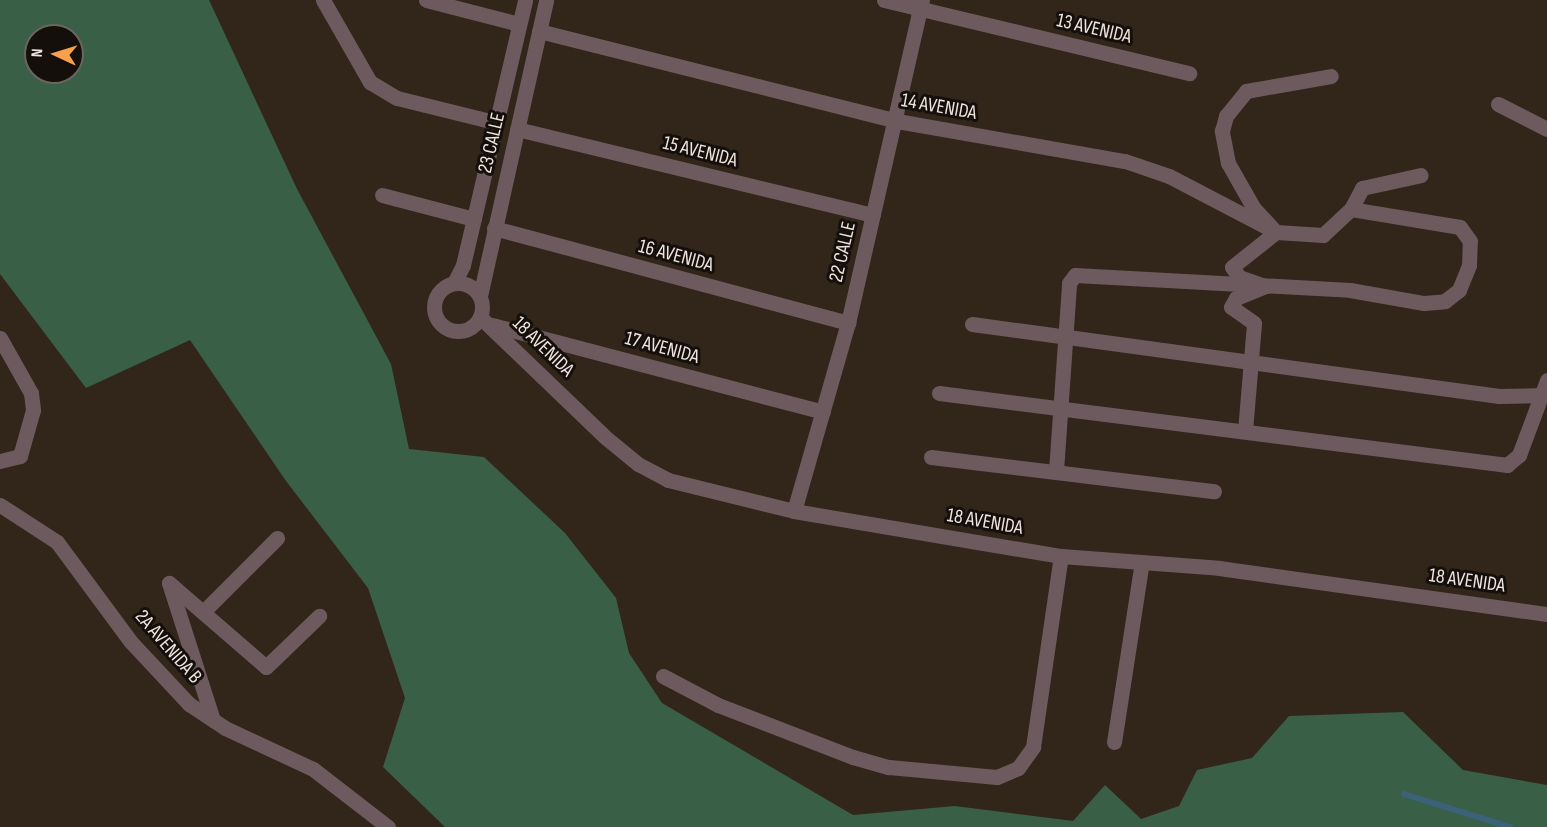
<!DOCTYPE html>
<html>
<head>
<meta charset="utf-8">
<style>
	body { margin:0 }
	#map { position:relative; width:1547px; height:827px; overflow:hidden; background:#32251a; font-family:"Sofia Sans Condensed",sans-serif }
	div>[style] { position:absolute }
	.forest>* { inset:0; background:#3a5f47 }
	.stream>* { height:6px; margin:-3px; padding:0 3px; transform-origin:3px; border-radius:3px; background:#3c627a }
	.street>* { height:15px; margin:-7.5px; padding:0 7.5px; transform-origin:7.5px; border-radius:7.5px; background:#6d5a5e }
	.street>.ring { margin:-7.5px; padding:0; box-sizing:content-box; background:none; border:15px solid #6d5a5e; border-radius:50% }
	span { translate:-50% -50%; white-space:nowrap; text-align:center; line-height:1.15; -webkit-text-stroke:6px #150f0b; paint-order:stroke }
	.street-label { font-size:20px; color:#efe5de }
	.north { position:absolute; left:24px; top:24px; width:60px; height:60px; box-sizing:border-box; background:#150f0b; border:2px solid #6c655f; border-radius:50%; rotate:274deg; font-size:16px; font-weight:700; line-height:24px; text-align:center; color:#efe5de }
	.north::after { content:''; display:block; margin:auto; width:21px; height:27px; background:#f9a04c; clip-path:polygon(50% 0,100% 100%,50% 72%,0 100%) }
</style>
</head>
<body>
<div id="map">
	<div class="forest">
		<i style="clip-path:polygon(evenodd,0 0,209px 0,297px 189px,391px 364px,409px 449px,484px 457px,565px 533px,616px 598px,629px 653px,662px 703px,853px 815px,955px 806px,1073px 821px,1105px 785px,1141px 819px,1179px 806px,1197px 770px,1252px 758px,1289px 716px,1403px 712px,1463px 770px,1547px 785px,1547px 827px,445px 827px,383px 767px,405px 698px,368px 588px,286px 481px,190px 340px,86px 388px,0 274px,0 0,36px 36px,72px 36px,72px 72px,36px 72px,36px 36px)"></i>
	</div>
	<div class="stream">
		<i style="left:1404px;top:794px;width:111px;rotate:17.3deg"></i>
	</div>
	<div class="street">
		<i style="left:323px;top:0;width:95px;rotate:60.2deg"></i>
		<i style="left:370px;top:82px;width:31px;rotate:31deg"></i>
		<i style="left:397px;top:98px;width:100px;rotate:13.9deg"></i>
		<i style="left:426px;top:0;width:96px;rotate:14.5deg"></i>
		<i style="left:884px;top:0;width:314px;rotate:13.5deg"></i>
		<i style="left:539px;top:31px;width:369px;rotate:14.1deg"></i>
		<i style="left:897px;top:121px;width:231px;rotate:10deg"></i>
		<i style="left:1125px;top:161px;width:46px;rotate:18.8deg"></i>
		<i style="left:1169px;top:176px;width:121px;rotate:27.6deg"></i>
		<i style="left:1276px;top:232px;width:47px;rotate:3.7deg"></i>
		<i style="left:1323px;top:235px;width:38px;rotate:-43deg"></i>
		<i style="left:1351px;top:209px;width:24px;rotate:-62deg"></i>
		<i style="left:1362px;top:188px;width:60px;rotate:-12.4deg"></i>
		<i style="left:1498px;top:104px;width:55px;rotate:27deg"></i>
		<i style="left:517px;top:129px;width:366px;rotate:13.6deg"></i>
		<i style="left:382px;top:195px;width:95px;rotate:14.6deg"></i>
		<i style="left:494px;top:228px;width:367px;rotate:15deg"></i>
		<i class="ring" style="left:434px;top:283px;width:33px;height:33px"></i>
		<i style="left:454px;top:283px;width:20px;rotate:-63deg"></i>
		<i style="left:463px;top:265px;width:272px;rotate:-76.8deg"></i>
		<i style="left:480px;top:296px;width:303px;rotate:-77.4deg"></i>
		<i style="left:480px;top:317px;width:173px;rotate:43.8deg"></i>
		<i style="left:605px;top:437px;width:43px;rotate:39.3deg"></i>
		<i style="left:638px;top:464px;width:34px;rotate:28deg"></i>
		<i style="left:668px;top:480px;width:130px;rotate:13.8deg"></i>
		<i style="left:794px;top:511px;width:271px;rotate:9.6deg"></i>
		<i style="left:1061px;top:556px;width:158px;rotate:4.3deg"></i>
		<i style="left:1219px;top:568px;width:331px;rotate:8deg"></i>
		<i style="left:972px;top:324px;width:532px;rotate:7.78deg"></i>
		<i style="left:1499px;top:396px;width:48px;rotate:-1.2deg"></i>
		<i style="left:492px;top:325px;width:342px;rotate:14.7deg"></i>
		<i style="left:0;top:338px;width:63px;rotate:60.6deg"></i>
		<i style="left:31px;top:393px;width:17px;rotate:83deg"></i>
		<i style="left:33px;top:410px;width:48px;rotate:105.8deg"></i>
		<i style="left:20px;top:456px;width:21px;rotate:166deg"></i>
		<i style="left:939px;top:393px;width:573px;rotate:7.22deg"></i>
		<i style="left:1507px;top:465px;width:16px;rotate:-40deg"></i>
		<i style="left:1519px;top:455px;width:80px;rotate:-69.5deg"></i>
		<i style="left:1245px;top:431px;width:108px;rotate:-85.2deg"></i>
		<i style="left:1254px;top:323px;width:28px;rotate:-145deg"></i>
		<i style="left:1231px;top:307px;width:10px;rotate:-61deg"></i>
		<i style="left:1236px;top:298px;width:31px;rotate:-22deg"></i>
		<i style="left:1265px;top:286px;width:28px;rotate:-161deg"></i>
		<i style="left:1239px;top:277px;width:12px;rotate:-125deg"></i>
		<i style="left:1232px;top:267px;width:56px;rotate:-38.5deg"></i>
		<i style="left:1276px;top:232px;width:34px;rotate:-133deg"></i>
		<i style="left:1253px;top:207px;width:51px;rotate:-119.6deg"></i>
		<i style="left:1228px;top:163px;width:33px;rotate:-101deg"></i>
		<i style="left:1222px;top:131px;width:16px;rotate:-75deg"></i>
		<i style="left:1226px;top:116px;width:32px;rotate:-51deg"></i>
		<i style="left:1246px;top:91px;width:86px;rotate:-10deg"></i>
		<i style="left:931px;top:457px;width:285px;rotate:6.9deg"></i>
		<i style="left:1056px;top:471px;width:188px;rotate:-86deg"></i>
		<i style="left:1069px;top:283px;width:10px;rotate:-53deg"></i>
		<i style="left:1075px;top:275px;width:275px;rotate:3.1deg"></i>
		<i style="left:1350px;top:290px;width:75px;rotate:10deg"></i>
		<i style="left:1424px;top:303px;width:21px;rotate:-5deg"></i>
		<i style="left:1445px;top:301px;width:18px;rotate:-38deg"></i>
		<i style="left:1459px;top:290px;width:27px;rotate:-68deg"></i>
		<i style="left:1469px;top:265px;width:24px;rotate:-88deg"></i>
		<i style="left:1470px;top:241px;width:17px;rotate:-126deg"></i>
		<i style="left:1460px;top:227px;width:110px;rotate:-170.6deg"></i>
		<i style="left:0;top:505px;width:68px;rotate:33deg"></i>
		<i style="left:57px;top:542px;width:124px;rotate:53.5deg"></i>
		<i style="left:131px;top:642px;width:85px;rotate:46.9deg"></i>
		<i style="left:189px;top:704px;width:43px;rotate:33.7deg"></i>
		<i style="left:225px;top:728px;width:97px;rotate:25deg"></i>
		<i style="left:313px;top:769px;width:95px;rotate:37.7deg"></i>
		<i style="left:794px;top:511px;width:196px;rotate:-74deg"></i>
		<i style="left:848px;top:323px;width:331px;rotate:-77.1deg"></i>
		<i style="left:205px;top:610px;width:102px;rotate:-45deg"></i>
		<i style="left:663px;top:676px;width:62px;rotate:27.8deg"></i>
		<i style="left:718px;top:705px;width:145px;rotate:21.1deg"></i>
		<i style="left:853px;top:757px;width:37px;rotate:16deg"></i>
		<i style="left:889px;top:767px;width:108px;rotate:5.3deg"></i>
		<i style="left:997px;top:777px;width:23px;rotate:-23deg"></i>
		<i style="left:1018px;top:768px;width:26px;rotate:-54deg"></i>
		<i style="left:1033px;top:747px;width:193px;rotate:-81.7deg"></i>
		<i style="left:213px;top:720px;width:144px;rotate:-107.8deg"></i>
		<i style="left:169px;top:583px;width:128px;rotate:40.9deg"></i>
		<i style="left:266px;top:667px;width:74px;rotate:-43.9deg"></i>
		<i style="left:1114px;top:742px;width:182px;rotate:-81.2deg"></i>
	</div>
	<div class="street-label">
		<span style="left:1094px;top:29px;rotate:13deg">13 AVENIDA</span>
		<span style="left:939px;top:107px;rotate:10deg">14 AVENIDA</span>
		<span style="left:492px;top:143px;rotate:-77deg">23 CALLE</span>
		<span style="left:700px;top:152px;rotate:14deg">15 AVENIDA</span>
		<span style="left:843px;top:252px;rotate:-77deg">22 CALLE</span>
		<span style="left:676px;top:256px;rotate:15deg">16 AVENIDA</span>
		<span style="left:543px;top:347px;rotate:44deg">18 AVENIDA</span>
		<span style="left:662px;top:348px;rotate:15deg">17 AVENIDA</span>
		<span style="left:985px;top:522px;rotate:10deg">18 AVENIDA</span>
		<span style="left:1467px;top:581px;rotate:8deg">18 AVENIDA</span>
		<span style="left:168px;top:647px;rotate:49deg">2A AVENIDA B</span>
	</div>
	<div class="north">N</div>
</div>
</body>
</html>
